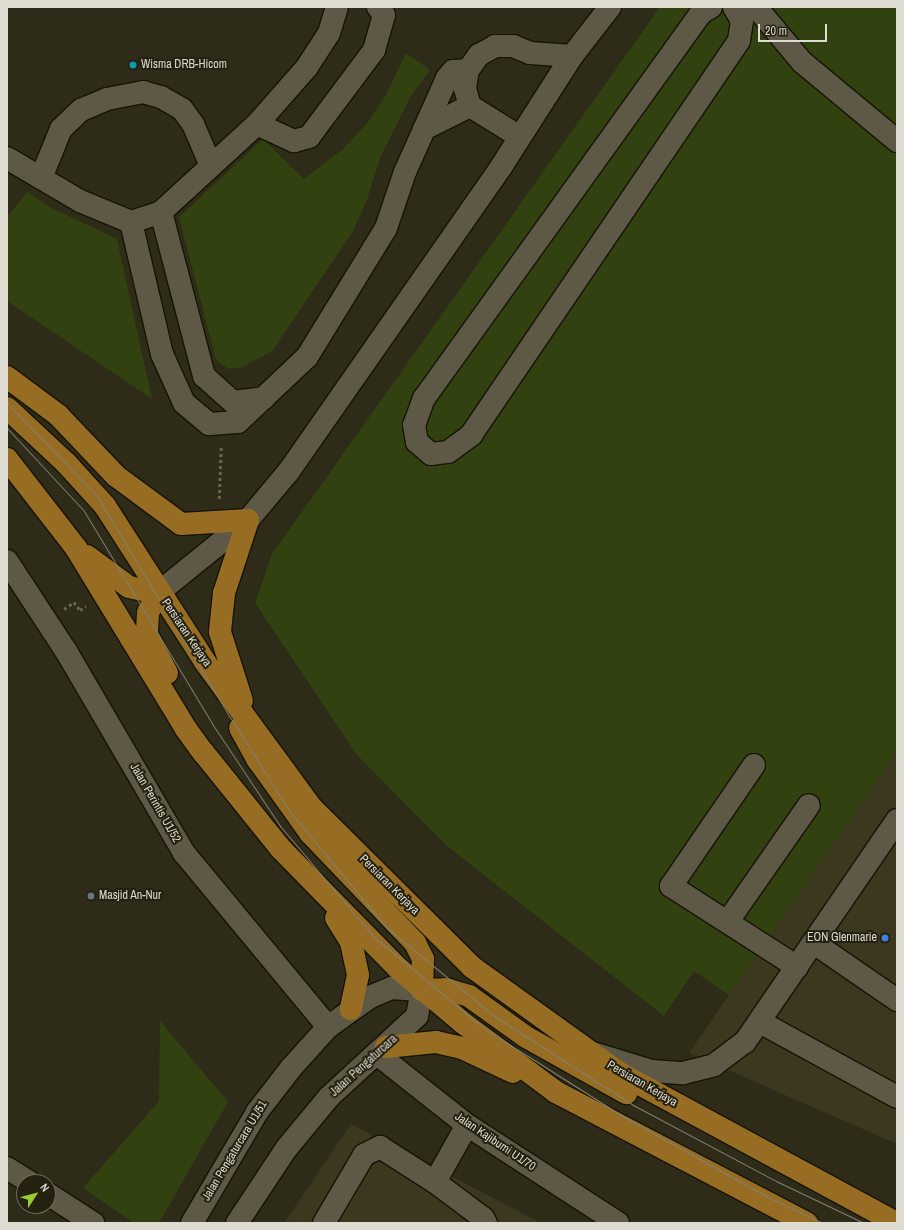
<!DOCTYPE html>
<html>
<head>
<meta charset="utf-8">
<style>
	body { margin:0 }
	#map { position:relative; width:904px; height:1230px; overflow:hidden; background:#2e2b19; font-family:"Archivo Narrow",sans-serif }
	div>[style] { position:absolute }
	.built>* { inset:0; background:#3c371f }
	.green>* { inset:0; background:#324110 }
	.path>* { height:2.5px; margin-top:-1.25px; transform-origin:0; background:repeating-linear-gradient(90deg,#686556 0 3px,transparent 0 6px) }
	.roads { filter:drop-shadow(1px 0 #171304) drop-shadow(-1px 0 #171304) drop-shadow(0 1px #171304) drop-shadow(0 -1px #171304) }
	.minor>* { height:22px; margin:-11px; padding:0 11px; transform-origin:11px; border-radius:11px; background:#5d5946 }
	.major>* { height:22px; margin:-11px; padding:0 11px; transform-origin:11px; border-radius:11px; background:#976d24 }
	.tram>* { height:1px; margin:-0.5px; padding:0 0.5px; transform-origin:0.5px; border-radius:0.5px; background:#838072 }
	.dots>* { width:11px; height:11px; translate:-50% -50%; box-sizing:border-box; border:2px solid #252110; border-radius:50% }
	span { translate:-50% -50%; white-space:nowrap; text-align:center; line-height:1.15; -webkit-text-stroke:4px #252110; paint-order:stroke }
	.poi-label { font-size:12px; color:#dedbd1 }
	.left { translate:0 -50%; text-align:left }
	.right { translate:-100% -50%; text-align:right }
	.street-label { font-size:12px; color:#dedbd1 }
	.frame { position:absolute; inset:0; border:8px solid #dedbd1; pointer-events:none }
	.north { position:absolute; left:16px; top:1174px; width:40px; height:40px; box-sizing:border-box; background:#252110; border:1px solid #6f6b5d; border-radius:50%; rotate:54deg; font-size:11px; font-weight:700; line-height:16px; text-align:center; color:#dedbd1 }
	.north::after { content:''; display:block; margin:auto; width:14px; height:18px; background:#9acb35; clip-path:polygon(50% 0,100% 100%,50% 72%,0 100%) }
	.scale { position:absolute; left:758px; top:24px; width:69px; height:18px; box-sizing:border-box; border:2px solid #dedbd1; border-top:0; padding-left:5px; font-size:12px; line-height:14px; white-space:nowrap; color:#dedbd1; -webkit-text-stroke:3px #252110; paint-order:stroke }
</style>
</head>
<body>
<div id="map">
	<div class="built">
		<i style="clip-path:polygon(897px 751px,897px 1144px,689px 1053px)"></i>
		<i style="clip-path:polygon(351px 1124px,541px 1223px,284px 1223px)"></i>
	</div>
	<div class="green">
		<i style="clip-path:polygon(660px 7px,897px 7px,897px 751px,729px 995px,694px 971px,664px 1016px,447px 846px,357px 755px,255px 603px,272px 554px)"></i>
		<i style="clip-path:polygon(406px 53px,430px 70px,411px 96px,380px 158px,367px 200px,352px 233px,272px 351px,243px 367px,228px 369px,216px 360px,179px 217px,263px 139px,304px 179px,343px 149px,369px 121px,387px 93px)"></i>
		<i style="clip-path:polygon(27px 192px,52px 208px,117px 239px,152px 399px,7px 301px,7px 217px)"></i>
		<i style="clip-path:polygon(160px 1021px,228px 1102px,159px 1223px,134px 1223px,83px 1188px,159px 1101px)"></i>
	</div>
	<div class="path">
		<i style="left:219px;top:499px;width:53px;rotate:-87.8deg"></i>
		<i style="left:64px;top:609px;width:12px;rotate:-35deg"></i>
		<i style="left:74px;top:602px;width:10px;rotate:53deg"></i>
		<i style="left:80px;top:610px;width:7px;rotate:-34deg"></i>
	</div>
	<div class="roads">
		<div class="minor">
			<i style="left:711px;top:7px;width:12px;rotate:149deg"></i>
			<i style="left:701px;top:13px;width:474px;rotate:125.7deg"></i>
			<i style="left:424px;top:398px;width:29px;rotate:110deg"></i>
			<i style="left:414px;top:425px;width:17px;rotate:80deg"></i>
			<i style="left:417px;top:442px;width:18px;rotate:41deg"></i>
			<i style="left:431px;top:454px;width:17px;rotate:-7deg"></i>
			<i style="left:448px;top:452px;width:29px;rotate:-36deg"></i>
			<i style="left:471px;top:435px;width:477px;rotate:-55.8deg"></i>
			<i style="left:739px;top:40px;width:19px;rotate:-81deg"></i>
			<i style="left:742px;top:21px;width:16px;rotate:-120deg"></i>
			<i style="left:756px;top:7px;width:72px;rotate:50.1deg"></i>
			<i style="left:802px;top:62px;width:124px;rotate:39.7deg"></i>
			<i style="left:257px;top:124px;width:41px;rotate:24.7deg"></i>
			<i style="left:294px;top:141px;width:16px;rotate:-15deg"></i>
			<i style="left:309px;top:137px;width:109px;rotate:-53.2deg"></i>
			<i style="left:374px;top:50px;width:36px;rotate:-74deg"></i>
			<i style="left:384px;top:15px;width:10px;rotate:-127deg"></i>
			<i style="left:424px;top:129px;width:51px;rotate:-26.6deg"></i>
			<i style="left:520px;top:137px;width:59px;rotate:-148.2deg"></i>
			<i style="left:470px;top:106px;width:19px;rotate:-106deg"></i>
			<i style="left:465px;top:88px;width:18px;rotate:-81deg"></i>
			<i style="left:468px;top:70px;width:19px;rotate:-54deg"></i>
			<i style="left:479px;top:55px;width:18px;rotate:-29deg"></i>
			<i style="left:495px;top:46px;width:18px"></i>
			<i style="left:513px;top:46px;width:18px;rotate:22deg"></i>
			<i style="left:530px;top:53px;width:42px;rotate:4.1deg"></i>
			<i style="left:7px;top:158px;width:85px;rotate:30.5deg"></i>
			<i style="left:80px;top:201px;width:55px;rotate:22.4deg"></i>
			<i style="left:131px;top:222px;width:32px;rotate:-18deg"></i>
			<i style="left:161px;top:212px;width:130px;rotate:-42.5deg"></i>
			<i style="left:257px;top:124px;width:76px;rotate:-48.7deg"></i>
			<i style="left:307px;top:67px;width:40px;rotate:-57.1deg"></i>
			<i style="left:329px;top:33px;width:27px;rotate:-73deg"></i>
			<i style="left:41px;top:178px;width:53px;rotate:-67.8deg"></i>
			<i style="left:61px;top:129px;width:28px;rotate:-44deg"></i>
			<i style="left:81px;top:110px;width:28px;rotate:-23deg"></i>
			<i style="left:107px;top:99px;width:37px;rotate:-11deg"></i>
			<i style="left:143px;top:92px;width:19px;rotate:16deg"></i>
			<i style="left:161px;top:97px;width:24px;rotate:30deg"></i>
			<i style="left:182px;top:109px;width:19px;rotate:54deg"></i>
			<i style="left:193px;top:124px;width:46px;rotate:66.8deg"></i>
			<i style="left:161px;top:212px;width:170px;rotate:75.3deg"></i>
			<i style="left:204px;top:376px;width:39px;rotate:42deg"></i>
			<i style="left:233px;top:402px;width:31px;rotate:-7deg"></i>
			<i style="left:131px;top:222px;width:136px;rotate:76.8deg"></i>
			<i style="left:162px;top:354px;width:54px;rotate:65.8deg"></i>
			<i style="left:184px;top:403px;width:33px;rotate:40deg"></i>
			<i style="left:209px;top:424px;width:29px;rotate:-4deg"></i>
			<i style="left:238px;top:422px;width:95px;rotate:-43.3deg"></i>
			<i style="left:307px;top:357px;width:151px;rotate:-58.5deg"></i>
			<i style="left:386px;top:228px;width:59px;rotate:-71.3deg"></i>
			<i style="left:405px;top:172px;width:103px;rotate:-65.9deg"></i>
			<i style="left:447px;top:78px;width:9px;rotate:-49deg"></i>
			<i style="left:453px;top:71px;width:15px;rotate:-4deg"></i>
			<i style="left:7px;top:561px;width:108px;rotate:56.8deg"></i>
			<i style="left:66px;top:651px;width:234px;rotate:59.7deg"></i>
			<i style="left:184px;top:853px;width:226px;rotate:50.4deg"></i>
			<i style="left:158px;top:593px;width:116px;rotate:-39deg"></i>
			<i style="left:248px;top:520px;width:64px;rotate:-50.1deg"></i>
			<i style="left:289px;top:471px;width:371px;rotate:-55.1deg"></i>
			<i style="left:501px;top:167px;width:132px;rotate:-57.4deg"></i>
			<i style="left:572px;top:56px;width:62px;rotate:-52.2deg"></i>
			<i style="left:754px;top:765px;width:147px;rotate:124.4deg"></i>
			<i style="left:671px;top:886px;width:150px;rotate:32.7deg"></i>
			<i style="left:728px;top:921px;width:141px;rotate:-55.1deg"></i>
			<i style="left:814px;top:943px;width:101px;rotate:34.5deg"></i>
			<i style="left:760px;top:1022px;width:156px;rotate:28.7deg"></i>
			<i style="left:377px;top:1054px;width:115px;rotate:38.3deg"></i>
			<i style="left:467px;top:1125px;width:180px;rotate:33deg"></i>
			<i style="left:596px;top:1054px;width:59px;rotate:16.9deg"></i>
			<i style="left:652px;top:1071px;width:31px;rotate:4deg"></i>
			<i style="left:683px;top:1073px;width:32px;rotate:-14deg"></i>
			<i style="left:714px;top:1065px;width:39px;rotate:-37deg"></i>
			<i style="left:745px;top:1042px;width:269px;rotate:-55.6deg"></i>
			<i style="left:7px;top:1168px;width:26px;rotate:32deg"></i>
			<i style="left:435px;top:1182px;width:65px;rotate:-60.7deg"></i>
			<i style="left:48px;top:1194px;width:54px;rotate:32.8deg"></i>
			<i style="left:192px;top:1223px;width:129px;rotate:-59.6deg"></i>
			<i style="left:257px;top:1112px;width:56px;rotate:-52.3deg"></i>
			<i style="left:291px;top:1068px;width:55px;rotate:-47.9deg"></i>
			<i style="left:328px;top:1027px;width:52px;rotate:-35.5deg"></i>
			<i style="left:370px;top:997px;width:23px;rotate:-23deg"></i>
			<i style="left:391px;top:988px;width:31px;rotate:4deg"></i>
			<i style="left:422px;top:990px;width:26px;rotate:101deg"></i>
			<i style="left:417px;top:1016px;width:120px;rotate:137.4deg"></i>
			<i style="left:329px;top:1097px;width:67px;rotate:129.6deg"></i>
			<i style="left:286px;top:1149px;width:89px;rotate:123.5deg"></i>
			<i style="left:324px;top:1223px;width:79px;rotate:-59.5deg"></i>
			<i style="left:364px;top:1155px;width:18px;rotate:-27deg"></i>
			<i style="left:380px;top:1147px;width:65px;rotate:32.5deg"></i>
			<i style="left:435px;top:1182px;width:60px;rotate:36.9deg"></i>
			<i style="left:483px;top:1218px;width:6px;rotate:59deg"></i>
		</div>
		<div class="major">
			<i style="left:7px;top:377px;width:64px;rotate:36.7deg"></i>
			<i style="left:58px;top:415px;width:84px;rotate:46.4deg"></i>
			<i style="left:116px;top:476px;width:81px;rotate:36.4deg"></i>
			<i style="left:181px;top:524px;width:67px;rotate:-3.4deg"></i>
			<i style="left:248px;top:520px;width:77px;rotate:108.2deg"></i>
			<i style="left:224px;top:593px;width:39px;rotate:96deg"></i>
			<i style="left:220px;top:632px;width:72px;rotate:72.3deg"></i>
			<i style="left:7px;top:408px;width:81px;rotate:43deg"></i>
			<i style="left:66px;top:463px;width:58px;rotate:47.8deg"></i>
			<i style="left:105px;top:506px;width:185px;rotate:57.3deg"></i>
			<i style="left:205px;top:662px;width:180px;rotate:53.8deg"></i>
			<i style="left:311px;top:807px;width:227px;rotate:44.8deg"></i>
			<i style="left:472px;top:967px;width:183px;rotate:35.7deg"></i>
			<i style="left:621px;top:1074px;width:314px;rotate:28.4deg"></i>
			<i style="left:7px;top:459px;width:113px;rotate:52.2deg"></i>
			<i style="left:76px;top:548px;width:212px;rotate:58.7deg"></i>
			<i style="left:186px;top:729px;width:29px;rotate:54deg"></i>
			<i style="left:203px;top:752px;width:124px;rotate:51.2deg"></i>
			<i style="left:281px;top:849px;width:168px;rotate:45.5deg"></i>
			<i style="left:399px;top:969px;width:84px;rotate:40.2deg"></i>
			<i style="left:463px;top:1023px;width:116px;rotate:36.6deg"></i>
			<i style="left:556px;top:1092px;width:283px;rotate:27.6deg"></i>
			<i style="left:87px;top:556px;width:52px;rotate:36.4deg"></i>
			<i style="left:129px;top:587px;width:30px;rotate:12deg"></i>
			<i style="left:158px;top:593px;width:22px;rotate:117deg"></i>
			<i style="left:148px;top:613px;width:22px;rotate:93deg"></i>
			<i style="left:147px;top:635px;width:43px;rotate:62.2deg"></i>
			<i style="left:240px;top:728px;width:37px;rotate:61deg"></i>
			<i style="left:258px;top:760px;width:90px;rotate:54.5deg"></i>
			<i style="left:310px;top:833px;width:152px;rotate:46.3deg"></i>
			<i style="left:415px;top:943px;width:18px;rotate:63deg"></i>
			<i style="left:423px;top:959px;width:31px;rotate:92deg"></i>
			<i style="left:336px;top:918px;width:28px;rotate:58deg"></i>
			<i style="left:351px;top:942px;width:34px;rotate:78deg"></i>
			<i style="left:358px;top:975px;width:35px;rotate:102deg"></i>
			<i style="left:422px;top:990px;width:24px;rotate:-2deg"></i>
			<i style="left:446px;top:989px;width:24px;rotate:17deg"></i>
			<i style="left:469px;top:996px;width:70px;rotate:35.7deg"></i>
			<i style="left:526px;top:1037px;width:115px;rotate:29.2deg"></i>
			<i style="left:386px;top:1047px;width:50px;rotate:-5.7deg"></i>
			<i style="left:436px;top:1042px;width:27px;rotate:13deg"></i>
			<i style="left:462px;top:1048px;width:56px;rotate:25.2deg"></i>
		</div>
	</div>
	<div class="tram">
		<i style="left:7px;top:403px;width:129px;rotate:45.9deg"></i>
		<i style="left:97px;top:496px;width:258px;rotate:59deg"></i>
		<i style="left:230px;top:717px;width:114px;rotate:57.6deg"></i>
		<i style="left:291px;top:813px;width:150px;rotate:50.1deg"></i>
		<i style="left:387px;top:928px;width:139px;rotate:39.4deg"></i>
		<i style="left:494px;top:1016px;width:167px;rotate:32.6deg"></i>
		<i style="left:635px;top:1106px;width:160px;rotate:28deg"></i>
		<i style="left:776px;top:1181px;width:98px;rotate:25.5deg"></i>
		<i style="left:7px;top:428px;width:113px;rotate:47.1deg"></i>
		<i style="left:84px;top:511px;width:253px;rotate:58.9deg"></i>
		<i style="left:215px;top:728px;width:118px;rotate:56.4deg"></i>
		<i style="left:280px;top:826px;width:145px;rotate:49.7deg"></i>
		<i style="left:374px;top:937px;width:144px;rotate:39.7deg"></i>
		<i style="left:485px;top:1029px;width:167px;rotate:32.3deg"></i>
		<i style="left:626px;top:1118px;width:165px;rotate:29.1deg"></i>
		<i style="left:770px;top:1198px;width:59px;rotate:25.3deg"></i>
	</div>
	<div class="dots">
		<i style="left:133px;top:65px;background:#0f9aa8"></i>
		<i style="left:91px;top:896px;background:#6b7280"></i>
		<i style="left:885px;top:938px;background:#3f7fe0"></i>
	</div>
	<div class="poi-label">
		<span class="left" style="left:141px;top:65px">Wisma DRB-Hicom</span>
		<span class="left" style="left:99px;top:896px">Masjid An-Nur</span>
		<span class="right" style="left:877px;top:938px">EON Glenmarie</span>
	</div>
	<div class="street-label">
		<span style="left:186px;top:633px;rotate:56deg">Persiaran Kerjaya</span>
		<span style="left:155px;top:803px;rotate:60deg">Jalan Perintis U1/52</span>
		<span style="left:389px;top:885px;rotate:45deg">Persiaran Kerjaya</span>
		<span style="left:364px;top:1066px;rotate:-42deg">Jalan Pengaturcara</span>
		<span style="left:642px;top:1084px;rotate:30deg">Persiaran Kerjaya</span>
		<span style="left:495px;top:1142px;rotate:34deg">Jalan Kajibumi U1/70</span>
		<span style="left:235px;top:1151px;rotate:-59deg">Jalan Pengaturcara U1/51</span>
	</div>
	<div class="frame"></div>
	<div class="north">N</div>
	<div class="scale">20 m</div>
</div>
</body>
</html>
